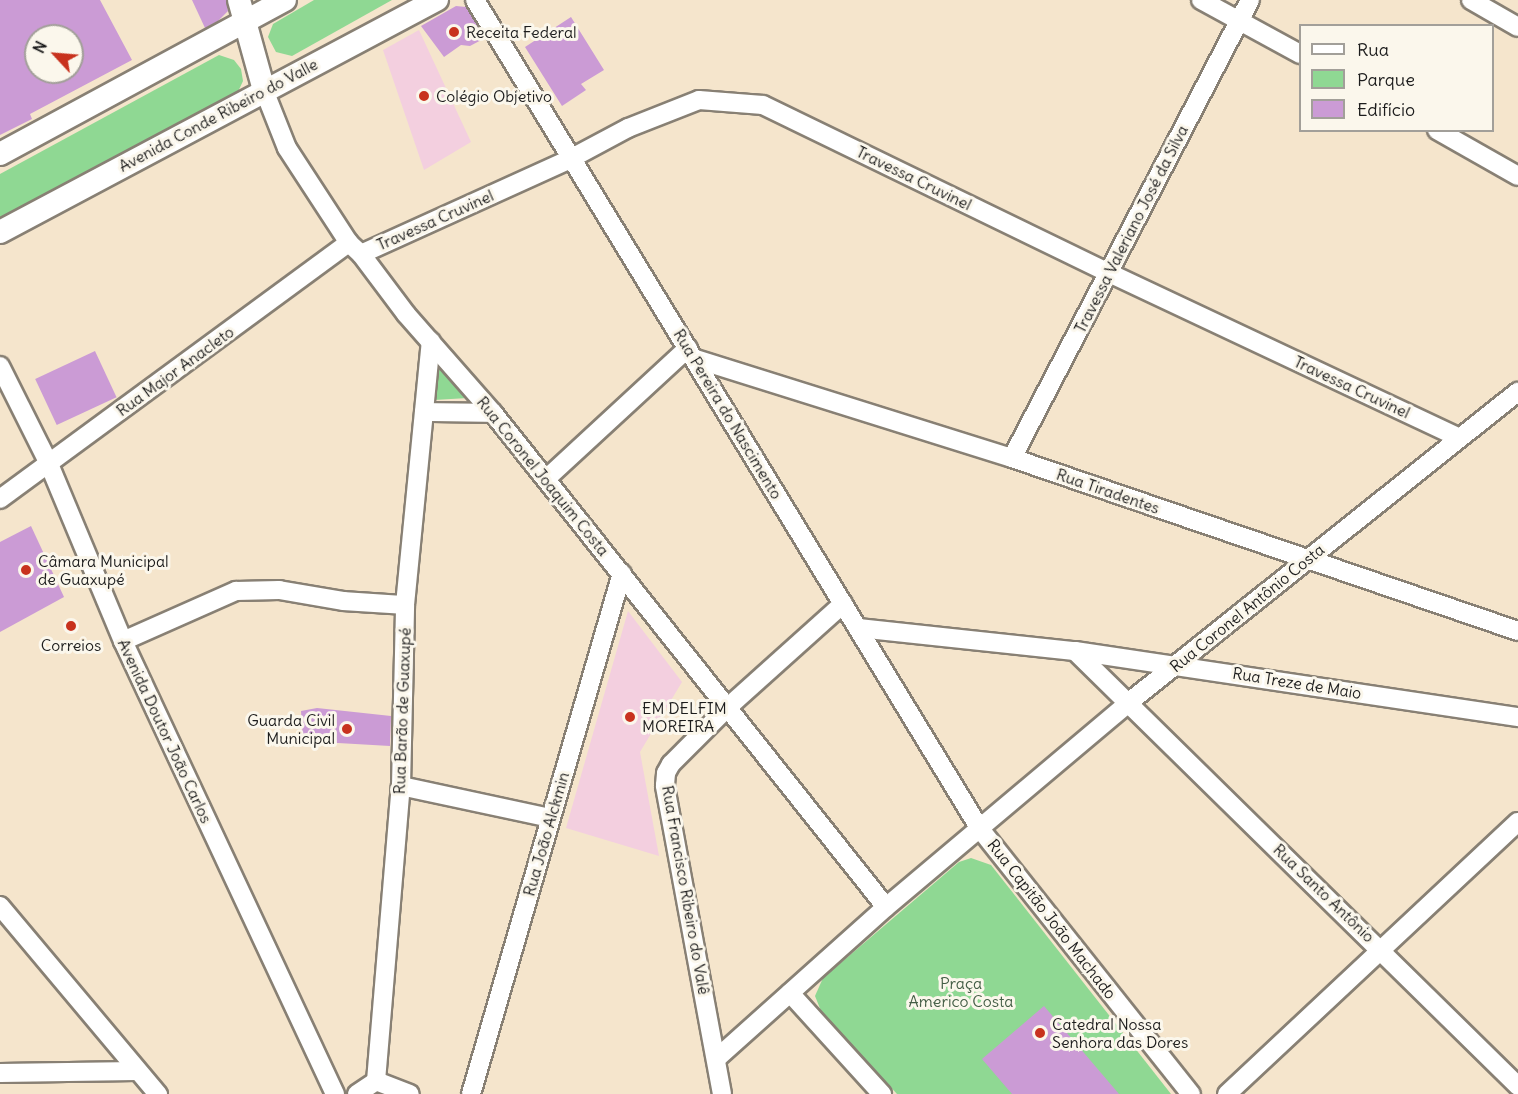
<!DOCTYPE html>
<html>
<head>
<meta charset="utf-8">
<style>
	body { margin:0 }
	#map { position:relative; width:1518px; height:1094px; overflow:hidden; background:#f5e5cc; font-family:Delius,sans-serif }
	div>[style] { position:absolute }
	.built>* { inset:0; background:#f3cfdf }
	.green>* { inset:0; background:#8fd893 }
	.building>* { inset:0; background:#cb9bd5; transform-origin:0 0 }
	.roads { filter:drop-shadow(2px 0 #888074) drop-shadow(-2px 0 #888074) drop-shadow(0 2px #888074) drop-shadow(0 -2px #888074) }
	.minor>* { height:18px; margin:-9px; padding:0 9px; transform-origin:9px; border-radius:9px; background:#fff }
	.major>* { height:22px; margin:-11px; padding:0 11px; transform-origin:11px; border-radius:11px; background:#fff }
	.dots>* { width:16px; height:16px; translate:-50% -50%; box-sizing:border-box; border:3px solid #fbf7ec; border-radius:50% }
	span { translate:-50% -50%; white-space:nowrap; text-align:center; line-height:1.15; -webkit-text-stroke:6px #fbf7ec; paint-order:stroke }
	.poi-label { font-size:16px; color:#1c1c1c }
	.left { translate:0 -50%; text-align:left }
	.right { translate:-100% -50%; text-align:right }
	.street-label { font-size:16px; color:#1c1c1c }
	.park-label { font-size:16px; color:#445e46 }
	.legend { position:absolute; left:1299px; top:24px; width:195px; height:108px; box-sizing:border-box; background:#fbf7ec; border:2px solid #a29f99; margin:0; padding:8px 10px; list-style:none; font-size:18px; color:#1c1c1c }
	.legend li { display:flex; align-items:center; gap:12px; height:30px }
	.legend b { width:30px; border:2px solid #a29f99 }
	.north { position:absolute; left:24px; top:24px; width:60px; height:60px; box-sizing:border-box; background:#fbf7ec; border:2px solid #a29f99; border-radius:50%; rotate:296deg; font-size:16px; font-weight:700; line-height:24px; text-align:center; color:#1c1c1c }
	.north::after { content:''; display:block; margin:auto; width:21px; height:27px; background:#c8321e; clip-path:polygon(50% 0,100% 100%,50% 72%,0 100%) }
</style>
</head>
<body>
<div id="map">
	<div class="built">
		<i style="clip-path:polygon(419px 30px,471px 142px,424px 170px,383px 50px)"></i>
		<i style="clip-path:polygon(628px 611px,682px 682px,640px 752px,659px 856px,566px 828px)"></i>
	</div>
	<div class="green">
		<i style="clip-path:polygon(314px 0,392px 0,292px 56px,276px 52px,268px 37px,273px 24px)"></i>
		<i style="clip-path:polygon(219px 55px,234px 60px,241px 69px,243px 81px,236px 96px,0 222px,0 174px)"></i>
		<i style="clip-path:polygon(438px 363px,468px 398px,434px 400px)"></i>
		<i style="clip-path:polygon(971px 858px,991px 865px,1171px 1094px,897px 1094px,821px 1011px,815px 996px,823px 978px,959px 862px)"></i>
	</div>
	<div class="building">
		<i style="clip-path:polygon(evenodd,0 0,100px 0,132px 60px,30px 114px,32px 119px,0 135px,0 0,36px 36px,72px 36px,72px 72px,36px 72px,36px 36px)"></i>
		<i style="clip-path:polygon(192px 0,226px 0,228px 11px,218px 21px,205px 28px)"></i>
		<i style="clip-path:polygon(456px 6px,466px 7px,485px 38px,470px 46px,461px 45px,444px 57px,421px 26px)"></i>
		<i style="clip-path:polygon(571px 17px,604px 70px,581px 84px,586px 90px,562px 106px,525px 47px)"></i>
		<i style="left:95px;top:351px;width:51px;height:66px;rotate:65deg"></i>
		<i style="clip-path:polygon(31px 526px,64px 597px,0 632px,0 542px)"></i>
		<i style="clip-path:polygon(317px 708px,391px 716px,390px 746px,303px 741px,301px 711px)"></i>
		<i style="clip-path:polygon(1044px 1006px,1119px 1094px,1012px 1094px,982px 1059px)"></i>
	</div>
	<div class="roads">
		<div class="minor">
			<i style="left:475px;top:0;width:971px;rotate:58.65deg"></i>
			<i style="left:980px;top:829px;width:339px;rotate:51.5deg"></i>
			<i style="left:1201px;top:0;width:113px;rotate:28.6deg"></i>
			<i style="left:1471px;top:0;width:54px;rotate:29.9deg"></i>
			<i style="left:264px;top:90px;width:62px;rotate:68.4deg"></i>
			<i style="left:287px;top:148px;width:113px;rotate:56.9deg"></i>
			<i style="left:349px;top:243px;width:16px;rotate:43deg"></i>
			<i style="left:361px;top:254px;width:75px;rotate:53.1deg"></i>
			<i style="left:406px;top:314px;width:132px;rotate:48.7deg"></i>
			<i style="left:493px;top:413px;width:631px;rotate:51.5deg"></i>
			<i style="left:1437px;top:130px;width:93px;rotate:29.6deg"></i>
			<i style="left:361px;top:254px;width:230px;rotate:-24.4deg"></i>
			<i style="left:570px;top:159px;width:66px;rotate:-28.1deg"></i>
			<i style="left:628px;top:128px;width:76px;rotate:-21.5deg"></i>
			<i style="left:699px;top:100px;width:64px;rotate:4.5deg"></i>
			<i style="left:763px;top:105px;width:385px;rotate:25.9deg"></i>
			<i style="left:1109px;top:273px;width:386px;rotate:25.2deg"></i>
			<i style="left:696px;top:359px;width:331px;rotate:17.4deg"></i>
			<i style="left:1012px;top:458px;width:535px;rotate:18.88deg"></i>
			<i style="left:0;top:366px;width:110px;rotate:63.4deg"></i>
			<i style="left:49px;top:464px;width:192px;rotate:67.3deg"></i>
			<i style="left:123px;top:641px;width:500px;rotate:64.92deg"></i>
			<i style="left:424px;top:412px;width:69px;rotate:0.8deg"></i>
			<i style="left:1012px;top:458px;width:516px;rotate:-62.54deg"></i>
			<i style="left:546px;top:479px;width:193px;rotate:-42.7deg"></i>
			<i style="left:0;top:499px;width:433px;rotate:-36.3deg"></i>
			<i style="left:858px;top:628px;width:218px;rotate:6.1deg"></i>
			<i style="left:1075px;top:651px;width:448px;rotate:8.5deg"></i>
			<i style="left:123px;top:641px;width:124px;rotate:-23.9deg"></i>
			<i style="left:236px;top:591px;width:43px;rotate:-1.3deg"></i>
			<i style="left:279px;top:590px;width:66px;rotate:9.6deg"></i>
			<i style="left:344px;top:601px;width:61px;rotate:3.8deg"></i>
			<i style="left:1075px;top:651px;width:621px;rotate:44.48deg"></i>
			<i style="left:401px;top:786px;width:152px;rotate:12.1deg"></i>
			<i style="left:0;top:906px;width:246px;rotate:50deg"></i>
			<i style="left:790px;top:993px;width:137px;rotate:47.7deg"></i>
			<i style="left:716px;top:1059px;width:228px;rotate:-41.8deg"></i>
			<i style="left:886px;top:907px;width:317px;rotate:-40.1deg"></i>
			<i style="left:1128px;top:703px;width:499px;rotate:-38.6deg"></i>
			<i style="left:0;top:1073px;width:136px;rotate:-0.8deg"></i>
			<i style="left:376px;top:1081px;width:296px;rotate:-85.2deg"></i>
			<i style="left:401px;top:786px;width:181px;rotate:-88.7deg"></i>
			<i style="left:405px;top:605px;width:265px;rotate:-84.4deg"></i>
			<i style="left:376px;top:1081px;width:36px;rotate:21deg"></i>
			<i style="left:357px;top:1094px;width:23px;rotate:-34deg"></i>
			<i style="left:471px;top:1094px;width:542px;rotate:-73.84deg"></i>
			<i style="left:722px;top:1094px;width:314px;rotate:-100.5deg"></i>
			<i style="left:665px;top:785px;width:12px;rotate:-85deg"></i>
			<i style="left:666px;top:773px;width:10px;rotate:-61deg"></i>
			<i style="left:671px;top:764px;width:79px;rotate:-45deg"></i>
			<i style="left:727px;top:708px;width:156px;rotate:-41.9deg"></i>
			<i style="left:1227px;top:1094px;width:398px;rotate:-43.1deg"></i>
		</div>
		<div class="major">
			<i style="left:239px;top:0;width:93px;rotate:74.5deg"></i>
			<i style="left:0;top:154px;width:324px;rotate:-28.4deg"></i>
			<i style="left:0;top:232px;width:495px;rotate:-28deg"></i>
		</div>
	</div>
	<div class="dots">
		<i style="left:454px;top:32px;background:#c8321e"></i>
		<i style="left:424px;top:96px;background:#c8321e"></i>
		<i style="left:26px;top:570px;background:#c8321e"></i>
		<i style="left:71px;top:626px;background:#c8321e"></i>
		<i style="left:630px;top:717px;background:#c8321e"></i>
		<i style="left:347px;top:729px;background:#c8321e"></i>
		<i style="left:1040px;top:1033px;background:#c8321e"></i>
	</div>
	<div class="poi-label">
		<span class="left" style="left:466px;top:32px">Receita Federal</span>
		<span class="left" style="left:436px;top:96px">Colégio Objetivo</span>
		<span class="left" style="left:38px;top:570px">Câmara Municipal<br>de Guaxupé</span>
		<span style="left:71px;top:645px">Correios</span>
		<span class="left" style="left:642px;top:717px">EM DELFIM<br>MOREIRA</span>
		<span class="right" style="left:335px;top:729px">Guarda Civil<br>Municipal</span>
		<span class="left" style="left:1052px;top:1033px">Catedral Nossa<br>Senhora das Dores</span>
	</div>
	<div class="street-label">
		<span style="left:218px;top:115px;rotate:-28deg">Avenida Conde Ribeiro do Valle</span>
		<span style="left:914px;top:178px;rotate:26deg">Travessa Cruvinel</span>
		<span style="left:435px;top:220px;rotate:-24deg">Travessa Cruvinel</span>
		<span style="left:1131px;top:229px;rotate:-63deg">Travessa Valeriano José da Silva</span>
		<span style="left:175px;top:371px;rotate:-36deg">Rua Major Anacleto</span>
		<span style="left:1352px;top:387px;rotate:25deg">Travessa Cruvinel</span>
		<span style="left:728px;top:414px;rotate:59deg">Rua Pereira do Nascimento</span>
		<span style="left:543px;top:476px;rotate:51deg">Rua Coronel Joaquim Costa</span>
		<span style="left:1108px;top:491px;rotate:19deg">Rua Tiradentes</span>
		<span style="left:1247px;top:608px;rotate:-39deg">Rua Coronel Antônio Costa</span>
		<span style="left:1297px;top:683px;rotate:9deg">Rua Treze de Maio</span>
		<span style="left:402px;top:711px;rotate:-88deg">Rua Barão de Guaxupé</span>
		<span style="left:165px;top:731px;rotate:65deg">Avenida Doutor João Carlos</span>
		<span style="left:546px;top:834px;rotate:-74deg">Rua João Alckmin</span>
		<span style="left:686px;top:890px;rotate:80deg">Rua Francisco Ribeiro do Valê</span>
		<span style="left:1324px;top:893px;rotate:44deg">Rua Santo Antônio</span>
		<span style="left:1052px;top:919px;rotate:52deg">Rua Capitão João Machado</span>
	</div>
	<div class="park-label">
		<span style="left:961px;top:992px">Praça<br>Americo Costa</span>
	</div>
	<ul class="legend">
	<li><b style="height:8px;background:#fff"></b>Rua</li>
	<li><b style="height:16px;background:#8fd893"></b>Parque</li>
	<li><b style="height:16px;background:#cb9bd5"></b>Edifício</li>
	</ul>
	<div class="north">N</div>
</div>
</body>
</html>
